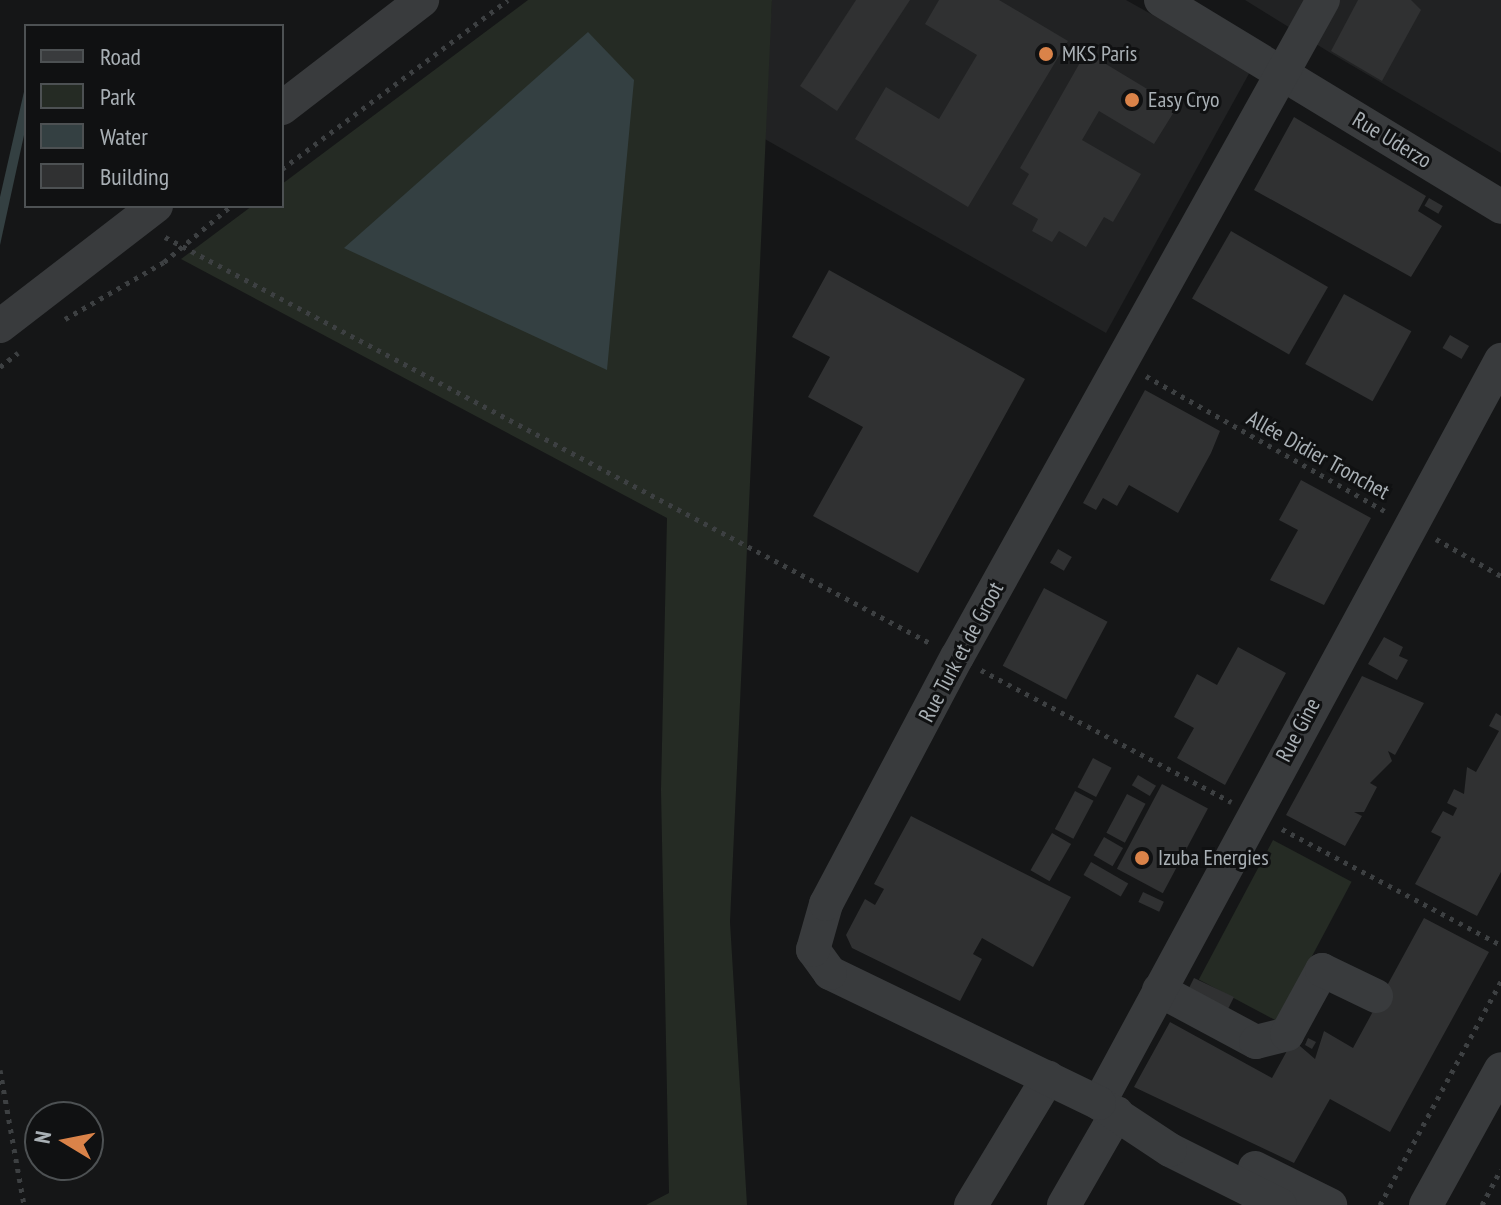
<!DOCTYPE html>
<html>
<head>
<meta charset="utf-8">
<style>
	body { margin:0 }
	#map { position:relative; width:1501px; height:1205px; overflow:hidden; background:#151617; font-family:"PT Sans Narrow",sans-serif }
	div>[style] { position:absolute }
	.built>* { inset:0; background:#212223 }
	.green>* { inset:0; background:#252b24; transform-origin:0 0 }
	.water>* { inset:0; background:#344042 }
	.building>* { inset:0; background:#303132; transform-origin:0 0 }
	.path>* { height:5px; margin-top:-2.5px; transform-origin:0; background:repeating-linear-gradient(90deg,#3d4042 0 4px,transparent 0 10px) }
	.minor>* { height:34px; margin:-17px; padding:0 17px; transform-origin:17px; border-radius:17px; background:#393b3d }
	.dots>* { width:22px; height:22px; translate:-50% -50%; box-sizing:border-box; border:4px solid #101112; border-radius:50% }
	span { translate:-50% -50%; white-space:nowrap; text-align:center; line-height:1.15; -webkit-text-stroke:6px #101112; paint-order:stroke }
	.poi-label { font-size:22px; color:#a9b0b5 }
	.left { translate:0 -50%; text-align:left }
	.street-label { font-size:22px; color:#a9b0b5 }
	.legend { position:absolute; left:24px; top:24px; width:260px; height:184px; box-sizing:border-box; background:#101112; border:2px solid #4d5153; margin:0; padding:10px 14px; list-style:none; font-size:24px; color:#a9b0b5 }
	.legend li { display:flex; align-items:center; gap:16px; height:40px }
	.legend b { width:40px; border:2px solid #4d5153 }
	.north { position:absolute; left:24px; top:1101px; width:80px; height:80px; box-sizing:border-box; background:#101112; border:2px solid #4d5153; border-radius:50%; rotate:280deg; font-size:22px; font-weight:700; line-height:32px; text-align:center; color:#a9b0b5 }
	.north::after { content:''; display:block; margin:auto; width:28px; height:36px; background:#da8349; clip-path:polygon(50% 0,100% 100%,50% 72%,0 100%) }
</style>
</head>
<body>
<div id="map">
	<div class="built">
		<i style="clip-path:polygon(772px 0,1126px 0,1251px 70px,1106px 333px,763px 138px)"></i>
		<i style="clip-path:polygon(1245px 0,1501px 0,1501px 153px,1329px 52px)"></i>
	</div>
	<div class="green">
		<i style="clip-path:polygon(528px 0,772px 0,730px 922px,747px 1205px,646px 1205px,669px 1193px,661px 790px,667px 518px,181px 259px,252px 206px,282px 206px,282px 184px)"></i>
		<i style="left:1273px;top:840px;width:89px;height:158px;rotate:28deg"></i>
	</div>
	<div class="water">
		<i style="clip-path:polygon(588px 32px,634px 80px,607px 370px,344px 248px)"></i>
		<i style="clip-path:polygon(26px 83px,26px 126px,0 245px,0 197px)"></i>
	</div>
	<div class="building">
		<i style="clip-path:polygon(856px 0,910px 0,837px 111px,800px 86px)"></i>
		<i style="clip-path:polygon(939px 0,999px 0,1068px 41px,968px 207px,855px 139px,886px 87px,939px 119px,977px 55px,925px 24px)"></i>
		<i style="clip-path:polygon(1358px 0,1411px 0,1421px 10px,1382px 81px,1331px 51px)"></i>
		<i style="clip-path:polygon(1086px 52px,1177px 107px,1154px 144px,1099px 111px,1082px 140px,1141px 174px,1113px 222px,1104px 217px,1086px 247px,1059px 231px,1052px 242px,1032px 231px,1038px 219px,1012px 204px,1029px 174px,1020px 168px)"></i>
		<i style="clip-path:polygon(1294px 117px,1426px 196px,1418px 211px,1442px 226px,1411px 277px,1254px 190px)"></i>
		<i style="left:1429px;top:198px;width:16px;height:9px;rotate:30deg"></i>
		<i style="left:1231px;top:231px;width:112px;height:78px;rotate:30deg"></i>
		<i style="clip-path:polygon(829px 270px,1025px 379px,918px 573px,813px 516px,863px 427px,808px 397px,830px 357px,792px 337px)"></i>
		<i style="left:1344px;top:294px;width:77px;height:80px;rotate:29deg"></i>
		<i style="left:1450px;top:335px;width:22px;height:15px;rotate:30deg"></i>
		<i style="clip-path:polygon(1145px 390px,1220px 431px,1211px 453px,1178px 513px,1129px 485px,1117px 506px,1103px 498px,1096px 510px,1083px 503px)"></i>
		<i style="clip-path:polygon(1301px 480px,1371px 518px,1324px 605px,1270px 580px,1298px 530px,1279px 520px)"></i>
		<i style="left:1058px;top:549px;width:16px;height:16px;rotate:30deg"></i>
		<i style="left:1044px;top:588px;width:72px;height:88px;rotate:28deg"></i>
		<i style="clip-path:polygon(1384px 637px,1403px 647px,1399px 656px,1408px 660px,1397px 680px,1368px 664px)"></i>
		<i style="clip-path:polygon(1238px 647px,1286px 673px,1225px 785px,1177px 758px,1194px 728px,1174px 717px,1197px 674px,1217px 685px)"></i>
		<i style="clip-path:polygon(1362px 676px,1424px 703px,1395px 755px,1388px 751px,1392px 761px,1370px 783px,1377px 787px,1364px 812px,1354px 812px,1362px 816px,1345px 846px,1286px 815px)"></i>
		<i style="clip-path:polygon(1496px 713px,1501px 716px,1501px 872px,1477px 916px,1415px 884px,1441px 837px,1431px 832px,1443px 811px,1453px 816px,1457px 808px,1447px 803px,1454px 789px,1464px 794px,1467px 767px,1476px 772px,1499px 731px,1489px 726px)"></i>
		<i style="left:1093px;top:758px;width:21px;height:33px;rotate:28deg"></i>
		<i style="left:1138px;top:775px;width:21px;height:12px;rotate:31deg"></i>
		<i style="left:1162px;top:784px;width:52px;height:96px;rotate:28deg"></i>
		<i style="left:1075px;top:791px;width:21px;height:43px;rotate:28deg"></i>
		<i style="left:1127px;top:794px;width:21px;height:44px;rotate:28deg"></i>
		<i style="clip-path:polygon(911px 816px,1071px 897px,1033px 967px,982px 938px,973px 954px,982px 959px,960px 1001px,852px 948px,846px 935px,865px 899px,875px 905px,884px 889px,874px 884px)"></i>
		<i style="left:1052px;top:833px;width:22px;height:43px;rotate:30deg"></i>
		<i style="left:1104px;top:837px;width:22px;height:21px;rotate:30deg"></i>
		<i style="left:1091px;top:862px;width:43px;height:15px;rotate:30deg"></i>
		<i style="left:1143px;top:892px;width:23px;height:11px;rotate:25deg"></i>
		<i style="clip-path:polygon(1424px 918px,1489px 952px,1390px 1132px,1330px 1099px,1294px 1163px,1134px 1087px,1170px 1022px,1272px 1078px,1293px 1040px,1315px 1059px,1324px 1031px,1353px 1048px)"></i>
		<i style="clip-path:polygon(1194px 978px,1234px 997px,1227px 1011px,1188px 990px)"></i>
		<i style="clip-path:polygon(1308px 1038px,1316px 1042px,1312px 1049px,1305px 1045px)"></i>
	</div>
	<div class="path">
		<i style="left:282px;top:169px;width:282px;rotate:-36.8deg"></i>
		<i style="left:165px;top:237px;width:866px;rotate:27.96deg"></i>
		<i style="left:65px;top:319px;width:114px;rotate:-29.9deg"></i>
		<i style="left:164px;top:262px;width:87px;rotate:-39.9deg"></i>
		<i style="left:0;top:367px;width:23px;rotate:-38deg"></i>
		<i style="left:1146px;top:376px;width:274px;rotate:29.5deg"></i>
		<i style="left:1436px;top:539px;width:75px;rotate:29.6deg"></i>
		<i style="left:981px;top:670px;width:283px;rotate:27.8deg"></i>
		<i style="left:1282px;top:829px;width:248px;rotate:27.9deg"></i>
		<i style="left:0;top:1070px;width:137px;rotate:79.9deg"></i>
		<i style="left:1380px;top:1205px;width:255px;rotate:-61.6deg"></i>
		<i style="left:1482px;top:1205px;width:40px;rotate:-62deg"></i>
	</div>
	<div class="minor">
		<i style="left:1161px;top:0;width:398px;rotate:31.3deg"></i>
		<i style="left:282px;top:108px;width:177px;rotate:-37.6deg"></i>
		<i style="left:0;top:326px;width:197px;rotate:-37.6deg"></i>
		<i style="left:1159px;top:990px;width:110px;rotate:28.2deg"></i>
		<i style="left:1256px;top:1042px;width:32px;rotate:-14deg"></i>
		<i style="left:1287px;top:1034px;width:73px;rotate:-61.3deg"></i>
		<i style="left:1322px;top:970px;width:60px;rotate:25.7deg"></i>
		<i style="left:1099px;top:1103px;width:845px;rotate:-61.58deg"></i>
		<i style="left:1255px;top:1168px;width:84px;rotate:26.3deg"></i>
		<i style="left:971px;top:1205px;width:149px;rotate:-58.8deg"></i>
		<i style="left:1064px;top:1205px;width:106px;rotate:-60.1deg"></i>
		<i style="left:1280px;top:1205px;width:123px;rotate:-153.4deg"></i>
		<i style="left:1170px;top:1150px;width:85px;rotate:-146.5deg"></i>
		<i style="left:1099px;top:1103px;width:299px;rotate:-154.2deg"></i>
		<i style="left:830px;top:973px;width:29px;rotate:-126deg"></i>
		<i style="left:813px;top:950px;width:48px;rotate:-74.2deg"></i>
		<i style="left:826px;top:904px;width:280px;rotate:-62.1deg"></i>
		<i style="left:957px;top:657px;width:752px;rotate:-60.88deg"></i>
		<i style="left:1426px;top:1205px;width:155px;rotate:-61.1deg"></i>
	</div>
	<div class="dots">
		<i style="left:1046px;top:54px;background:#da8349"></i>
		<i style="left:1132px;top:100px;background:#da8349"></i>
		<i style="left:1142px;top:858px;background:#da8349"></i>
	</div>
	<div class="poi-label">
		<span class="left" style="left:1062px;top:54px">MKS Paris</span>
		<span class="left" style="left:1148px;top:100px">Easy Cryo</span>
		<span class="left" style="left:1158px;top:858px">Izuba Energies</span>
	</div>
	<div class="street-label">
		<span style="left:1392px;top:140px;rotate:31deg">Rue Uderzo</span>
		<span style="left:1318px;top:455px;rotate:29deg">Allée Didier Tronchet</span>
		<span style="left:961px;top:652px;rotate:-62deg">Rue Turk et de Groot</span>
		<span style="left:1298px;top:730px;rotate:-62deg">Rue Gine</span>
	</div>
	<ul class="legend">
	<li><b style="height:10px;background:#393b3d"></b>Road</li>
	<li><b style="height:22px;background:#252b24"></b>Park</li>
	<li><b style="height:22px;background:#344042"></b>Water</li>
	<li><b style="height:22px;background:#303132"></b>Building</li>
	</ul>
	<div class="north">N</div>
</div>
</body>
</html>
